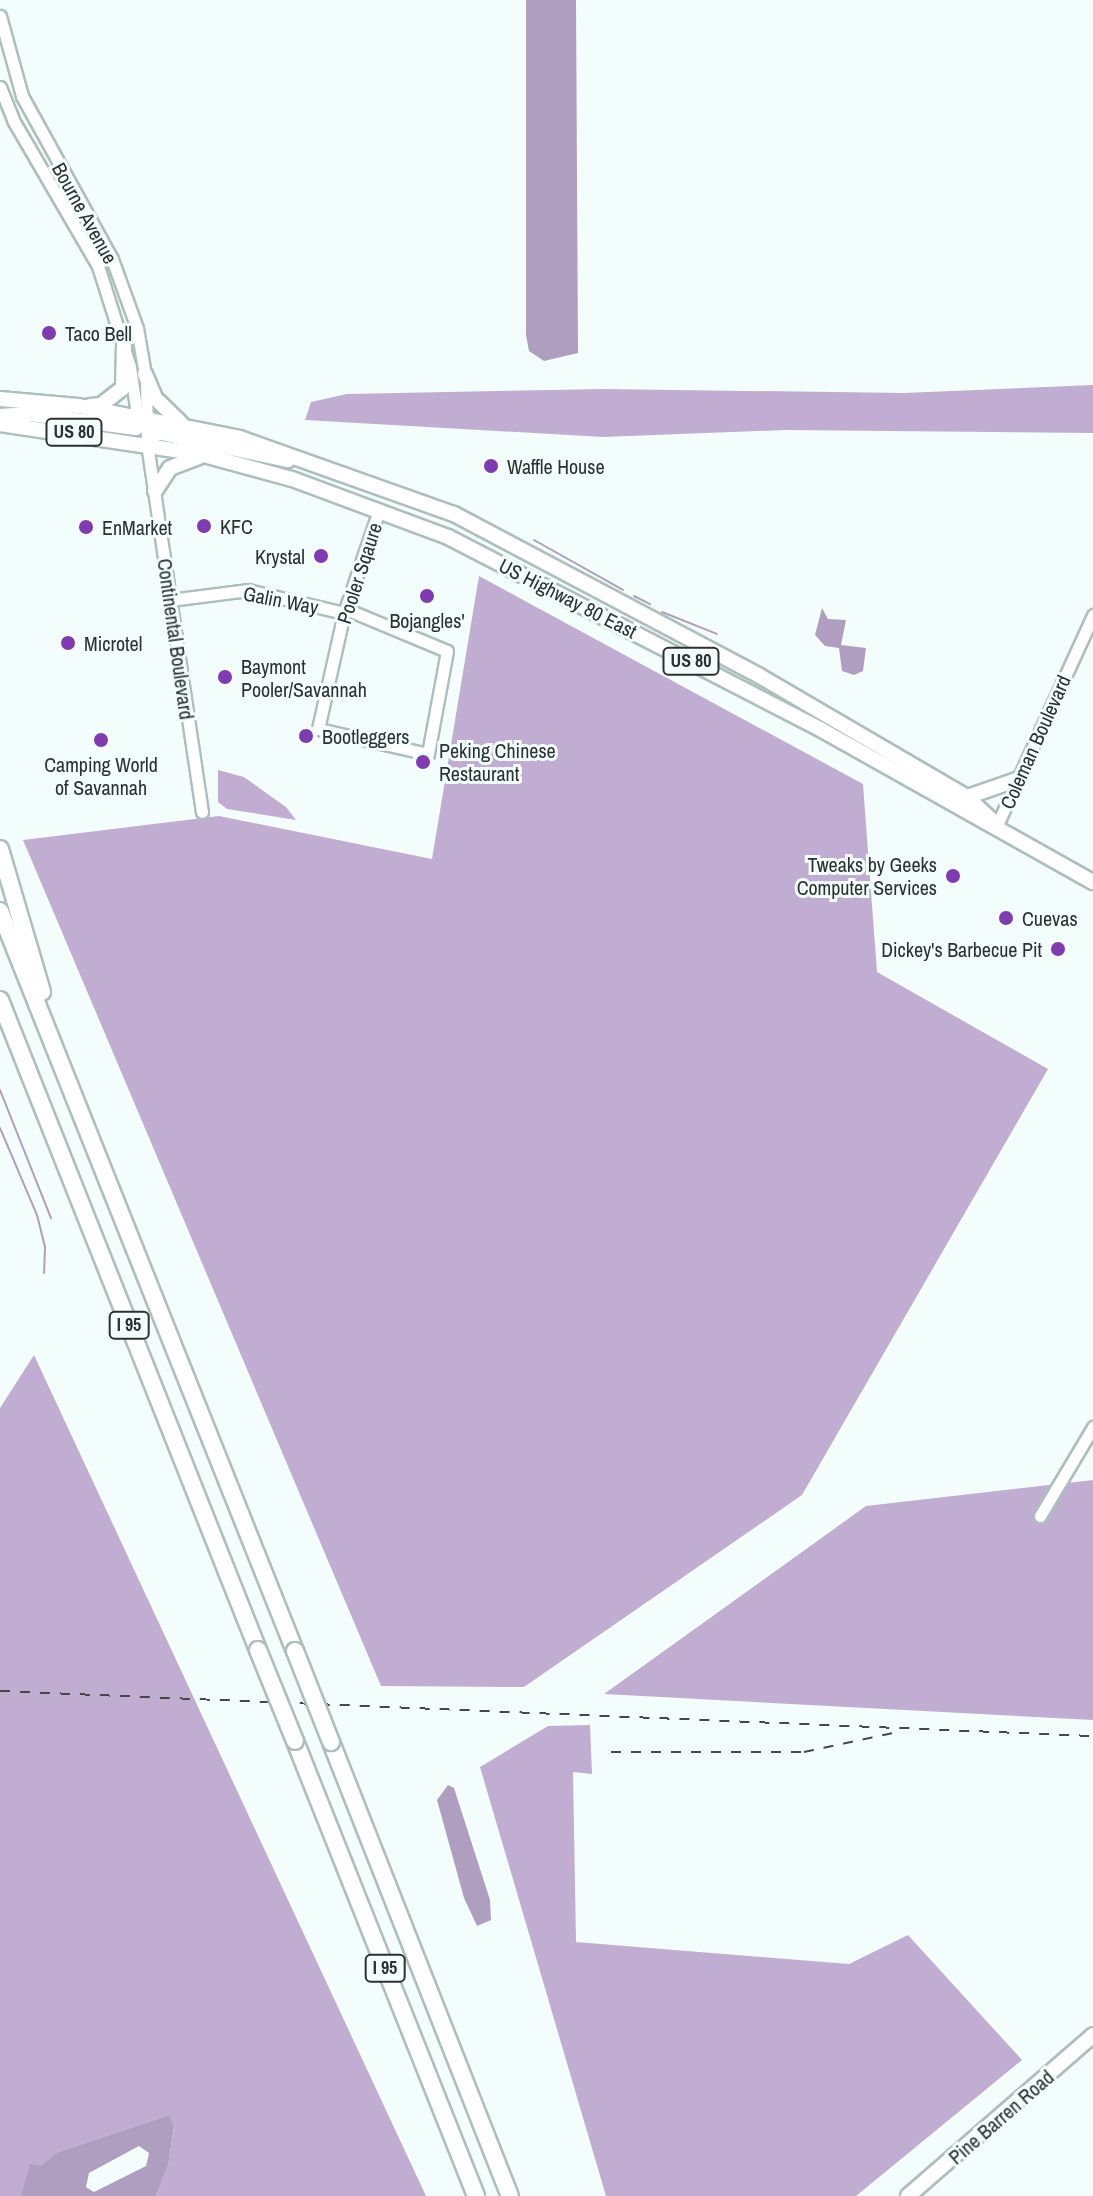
<!DOCTYPE html>
<html>
<head>
<meta charset="utf-8">
<style>
	body { margin:0 }
	#map { position:relative; width:1093px; height:2196px; overflow:hidden; background:#f3fefc; font-family:"Archivo Narrow",sans-serif }
	div>[style] { position:absolute }
	.forest>* { inset:0; background:#c0add1 }
	.water>* { inset:0; background:#af9ec0 }
	.stream>* { height:2px; margin:-1px; padding:0 1px; transform-origin:1px; border-radius:1px; background:#af9ec0 }
	.roads { filter:drop-shadow(2px 0 #adbfbc) drop-shadow(-2px 0 #adbfbc) drop-shadow(0 2px #adbfbc) drop-shadow(0 -2px #adbfbc) }
	.minor>* { height:11px; margin:-5.5px; padding:0 5.5px; transform-origin:5.5px; border-radius:5.5px; background:#fff }
	.major>* { height:14px; margin:-7px; padding:0 7px; transform-origin:7px; border-radius:7px; background:#fff }
	.highway>* { height:16px; margin:-8px; padding:0 8px; transform-origin:8px; border-radius:8px; background:#fff }
	.rail>* { height:2px; margin-top:-1px; transform-origin:0; background:repeating-linear-gradient(90deg,#434b49 0 10px,transparent 0 20px) }
	.bridges { filter:drop-shadow(2px 0 #adbfbc) drop-shadow(-2px 0 #adbfbc) drop-shadow(0 2px #adbfbc) drop-shadow(0 -2px #adbfbc) }
	.highway-bridge>* { height:16px; margin:-8px; padding:0 8px; transform-origin:8px; border-radius:8px; background:#fff }
	.dots>* { width:22px; height:22px; translate:-50% -50%; box-sizing:border-box; border:4px solid #f3fefc; border-radius:50% }
	span { translate:-50% -50%; white-space:nowrap; text-align:center; line-height:1.15; -webkit-text-stroke:6px #f3fefc; paint-order:stroke }
	.shield-label span { padding:2px 6px; background:#f3fefc; border:2px solid; border-radius:6px; -webkit-text-stroke-width:0 }
	.shield-label { font-size:18px; color:#2a3130; font-weight:700 }
	.street-label { font-size:20px; color:#2a3130 }
	.poi-label { font-size:20px; color:#2a3130 }
	.left { translate:0 -50%; text-align:left }
	.right { translate:-100% -50%; text-align:right }
</style>
</head>
<body>
<div id="map">
	<div class="forest">
		<i style="clip-path:polygon(1093px 385px,1093px 433px,785px 430px,603px 437px,305px 420px,311px 402px,347px 394px,603px 389px,904px 393px)"></i>
		<i style="clip-path:polygon(479px 576px,863px 784px,877px 972px,1048px 1069px,802px 1495px,524px 1687px,381px 1686px,23px 840px,219px 816px,432px 859px)"></i>
		<i style="clip-path:polygon(218px 770px,244px 777px,286px 807px,296px 820px,227px 809px,218px 802px)"></i>
		<i style="clip-path:polygon(34px 1355px,426px 2196px,156px 2196px,168px 2166px,174px 2128px,169px 2115px,58px 2152px,27px 2180px,21px 2196px,0 2196px,0 1408px)"></i>
		<i style="clip-path:polygon(1093px 1480px,1093px 1720px,604px 1694px,866px 1506px)"></i>
		<i style="clip-path:polygon(590px 1725px,592px 1774px,573px 1772px,576px 1942px,849px 1964px,908px 1935px,1022px 2060px,856px 2196px,606px 2196px,480px 1767px,548px 1726px)"></i>
	</div>
	<div class="water">
		<i style="clip-path:polygon(526px 0,576px 0,578px 353px,544px 361px,529px 351px,526px 335px)"></i>
		<i style="clip-path:polygon(822px 608px,828px 619px,846px 620px,841px 645px,866px 648px,863px 671px,854px 675px,842px 671px,839px 648px,825px 646px,815px 635px)"></i>
		<i style="clip-path:polygon(448px 1785px,454px 1788px,490px 1900px,491px 1920px,477px 1926px,464px 1898px,437px 1800px)"></i>
		<i style="clip-path:polygon(evenodd,169px 2115px,174px 2127px,168px 2166px,156px 2196px,21px 2196px,30px 2164px,41px 2166px,58px 2152px,169px 2115px,139px 2146px,149px 2153px,146px 2166px,94px 2192px,86px 2187px,89px 2173px,139px 2146px)"></i>
	</div>
	<div class="stream">
		<i style="left:534px;top:540px;width:102px;rotate:29.3deg"></i>
		<i style="left:634px;top:596px;width:18px;rotate:27deg"></i>
		<i style="left:662px;top:612px;width:59px;rotate:21.8deg"></i>
		<i style="left:0;top:1090px;width:138px;rotate:68.3deg"></i>
		<i style="left:0;top:1128px;width:95px;rotate:67deg"></i>
		<i style="left:37px;top:1215px;width:33px;rotate:76deg"></i>
		<i style="left:45px;top:1247px;width:26px;rotate:92deg"></i>
	</div>
	<div class="roads">
		<div class="minor">
			<i style="left:0;top:16px;width:83px;rotate:74.6deg"></i>
			<i style="left:22px;top:96px;width:186px;rotate:61.1deg"></i>
			<i style="left:112px;top:259px;width:73px;rotate:70.1deg"></i>
			<i style="left:137px;top:328px;width:53px;rotate:80.2deg"></i>
			<i style="left:146px;top:380px;width:64px;rotate:89.1deg"></i>
			<i style="left:147px;top:444px;width:372px;rotate:81.5deg"></i>
			<i style="left:0;top:87px;width:35px;rotate:68deg"></i>
			<i style="left:13px;top:120px;width:169px;rotate:59.8deg"></i>
			<i style="left:98px;top:266px;width:106px;rotate:72.4deg"></i>
			<i style="left:130px;top:367px;width:55px;rotate:81.6deg"></i>
			<i style="left:170px;top:600px;width:79px;rotate:-7.3deg"></i>
			<i style="left:248px;top:590px;width:99px;rotate:13.5deg"></i>
			<i style="left:346px;top:609px;width:109px;rotate:22.6deg"></i>
			<i style="left:447px;top:651px;width:105px;rotate:100.5deg"></i>
			<i style="left:428px;top:754px;width:113px;rotate:-167.2deg"></i>
			<i style="left:318px;top:729px;width:119px;rotate:-77.4deg"></i>
			<i style="left:344px;top:613px;width:109px;rotate:-71.2deg"></i>
			<i style="left:997px;top:825px;width:231px;rotate:-65.4deg"></i>
			<i style="left:1040px;top:1516px;width:104px;rotate:-59.2deg"></i>
		</div>
		<div class="major">
			<i style="left:145px;top:374px;width:26px;rotate:67deg"></i>
			<i style="left:155px;top:398px;width:36px;rotate:44deg"></i>
			<i style="left:0;top:399px;width:79px;rotate:5.1deg"></i>
			<i style="left:79px;top:406px;width:164px;rotate:11.2deg"></i>
			<i style="left:240px;top:438px;width:227px;rotate:19.6deg"></i>
			<i style="left:454px;top:514px;width:344px;rotate:27.9deg"></i>
			<i style="left:758px;top:675px;width:242px;rotate:30.3deg"></i>
			<i style="left:967px;top:797px;width:33px;rotate:43deg"></i>
			<i style="left:90px;top:406px;width:11px;rotate:-5deg"></i>
			<i style="left:101px;top:405px;width:28px;rotate:-38deg"></i>
			<i style="left:123px;top:388px;width:44px;rotate:-88.7deg"></i>
			<i style="left:0;top:416px;width:30px;rotate:-4deg"></i>
			<i style="left:30px;top:414px;width:107px;rotate:7.5deg"></i>
			<i style="left:136px;top:428px;width:16px;rotate:-40deg"></i>
			<i style="left:0;top:424px;width:202px;rotate:8.5deg"></i>
			<i style="left:200px;top:454px;width:95px;rotate:15.2deg"></i>
			<i style="left:292px;top:479px;width:166px;rotate:20.4deg"></i>
			<i style="left:448px;top:537px;width:419px;rotate:27.3deg"></i>
			<i style="left:820px;top:729px;width:313px;rotate:29.3deg"></i>
			<i style="left:147px;top:444px;width:16px;rotate:-50deg"></i>
			<i style="left:157px;top:432px;width:134px;rotate:12.1deg"></i>
			<i style="left:155px;top:491px;width:27px;rotate:-57deg"></i>
			<i style="left:170px;top:468px;width:31px;rotate:-21deg"></i>
			<i style="left:967px;top:797px;width:55px;rotate:-19.1deg"></i>
			<i style="left:908px;top:2196px;width:245px;rotate:-41deg"></i>
		</div>
		<div class="highway">
			<i style="left:0;top:849px;width:149px;rotate:73.6deg"></i>
			<i style="left:0;top:911px;width:797px;rotate:68.27deg"></i>
			<i style="left:0;top:1000px;width:699px;rotate:68.35deg"></i>
			<i style="left:295px;top:1741px;width:490px;rotate:68.3deg"></i>
			<i style="left:331px;top:1742px;width:488px;rotate:68.5deg"></i>
		</div>
	</div>
	<div class="rail">
		<i style="left:0;top:1691px;width:1094px;rotate:2.36deg"></i>
		<i style="left:611px;top:1752px;width:193px"></i>
		<i style="left:804px;top:1752px;width:91px;rotate:-12.1deg"></i>
	</div>
	<div class="bridges">
		<div class="highway-bridge">
			<i style="left:258px;top:1650px;width:98px;rotate:67.9deg"></i>
			<i style="left:295px;top:1651px;width:98px;rotate:68.4deg"></i>
		</div>
	</div>
	<div class="dots">
		<i style="left:49px;top:333px;background:#7f3baf"></i>
		<i style="left:491px;top:466px;background:#7f3baf"></i>
		<i style="left:204px;top:526px;background:#7f3baf"></i>
		<i style="left:86px;top:527px;background:#7f3baf"></i>
		<i style="left:321px;top:556px;background:#7f3baf"></i>
		<i style="left:427px;top:596px;background:#7f3baf"></i>
		<i style="left:68px;top:643px;background:#7f3baf"></i>
		<i style="left:225px;top:677px;background:#7f3baf"></i>
		<i style="left:306px;top:736px;background:#7f3baf"></i>
		<i style="left:101px;top:740px;background:#7f3baf"></i>
		<i style="left:423px;top:762px;background:#7f3baf"></i>
		<i style="left:953px;top:876px;background:#7f3baf"></i>
		<i style="left:1006px;top:918px;background:#7f3baf"></i>
		<i style="left:1058px;top:949px;background:#7f3baf"></i>
	</div>
	<div class="shield-label">
		<span style="left:74px;top:432px">US 80</span>
		<span style="left:691px;top:661px">US 80</span>
		<span style="left:129px;top:1325px">I 95</span>
		<span style="left:385px;top:1968px">I 95</span>
	</div>
	<div class="street-label">
		<span style="left:85px;top:213px;rotate:61deg">Bourne Avenue</span>
		<span style="left:359px;top:573px;rotate:-72deg">Pooler Sqaure</span>
		<span style="left:568px;top:598px;rotate:27deg">US Highway 80 East</span>
		<span style="left:281px;top:600px;rotate:11deg">Galin Way</span>
		<span style="left:176px;top:639px;rotate:82deg">Continental Boulevard</span>
		<span style="left:1035px;top:742px;rotate:-66deg">Coleman Boulevard</span>
		<span style="left:1001px;top:2117px;rotate:-41deg">Pine Barren Road</span>
	</div>
	<div class="poi-label">
		<span class="left" style="left:65px;top:333px">Taco Bell</span>
		<span class="left" style="left:507px;top:466px">Waffle House</span>
		<span class="left" style="left:220px;top:526px">KFC</span>
		<span class="left" style="left:102px;top:527px">EnMarket</span>
		<span class="right" style="left:305px;top:556px">Krystal</span>
		<span style="left:427px;top:620px">Bojangles'</span>
		<span class="left" style="left:84px;top:643px">Microtel</span>
		<span class="left" style="left:241px;top:678px">Baymont<br>Pooler/Savannah</span>
		<span class="left" style="left:322px;top:736px">Bootleggers</span>
		<span class="left" style="left:439px;top:762px">Peking Chinese<br>Restaurant</span>
		<span style="left:101px;top:776px">Camping World<br>of Savannah</span>
		<span class="right" style="left:937px;top:876px">Tweaks by Geeks<br>Computer Services</span>
		<span class="left" style="left:1022px;top:918px">Cuevas</span>
		<span class="right" style="left:1042px;top:949px">Dickey's Barbecue Pit</span>
	</div>
</div>
</body>
</html>
